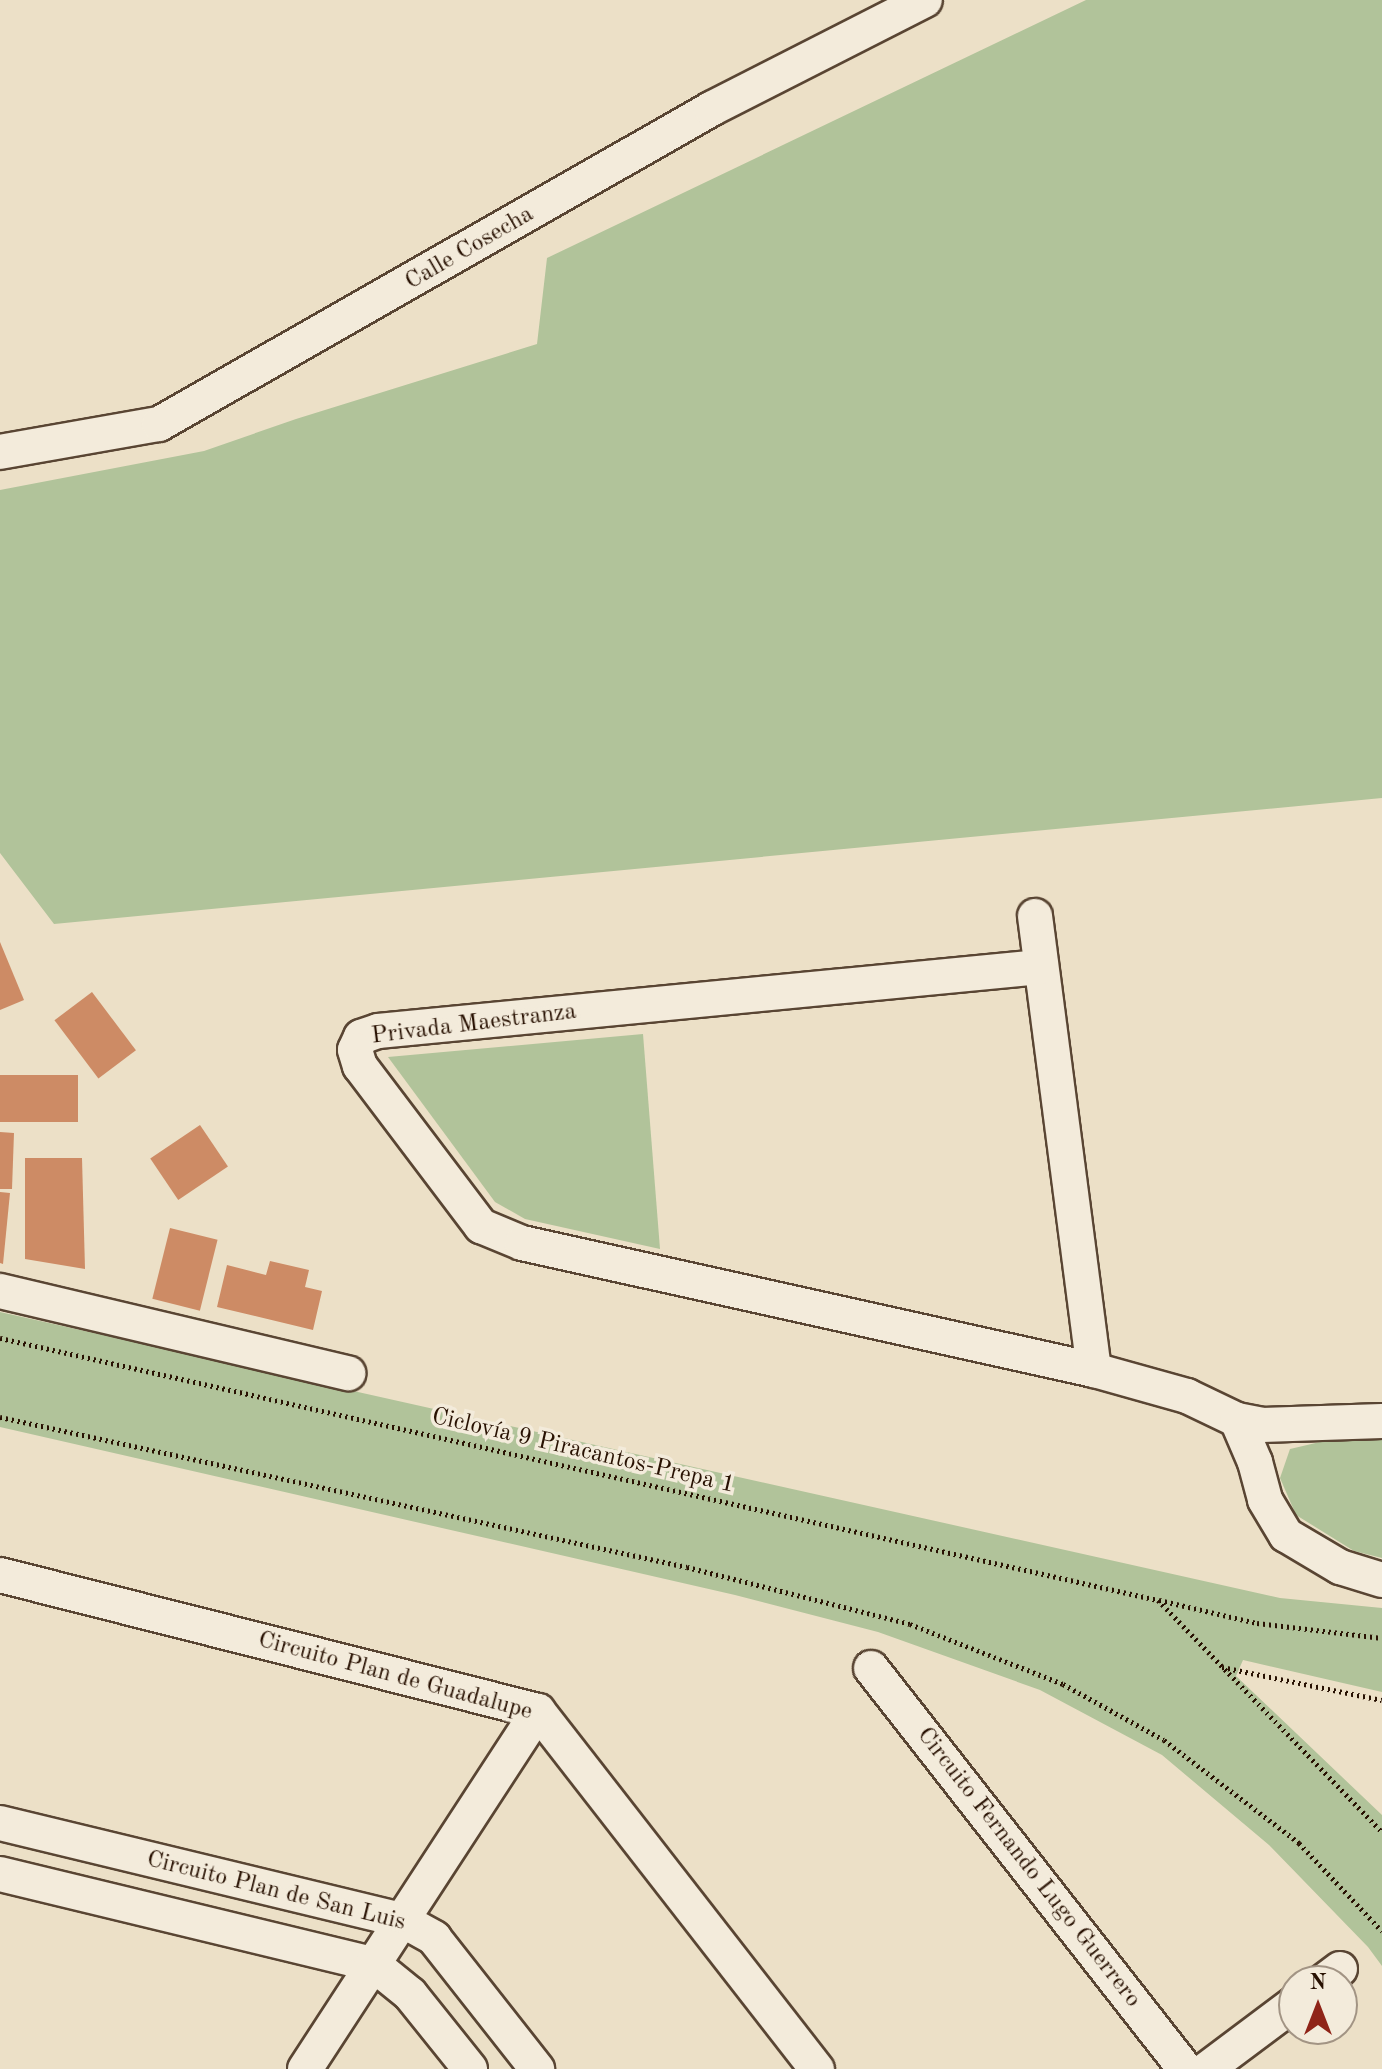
<!DOCTYPE html>
<html>
<head>
<meta charset="utf-8">
<style>
	body { margin:0 }
	#map { position:relative; width:1382px; height:2069px; overflow:hidden; background:#ece0c7; font-family:"Old Standard TT",serif }
	div>[style] { position:absolute }
	.green>* { inset:0; background:#b1c39a }
	.building>* { inset:0; background:#cd8b65; transform-origin:0 0 }
	.path>* { height:5px; margin-top:-2.5px; transform-origin:0; background:repeating-linear-gradient(90deg,#281102 0 2px,transparent 0 6px) }
	.roads { filter:drop-shadow(2px 0 #594533) drop-shadow(-2px 0 #594533) drop-shadow(0 2px #594533) drop-shadow(0 -2px #594533) }
	.minor>* { height:34px; margin:-17px; padding:0 17px; transform-origin:17px; border-radius:17px; background:#f3ebdb }
	span { translate:-50% -50%; white-space:nowrap; text-align:center; line-height:1.15; -webkit-text-stroke:7px #f3ebdb; paint-order:stroke }
	.street-label { font-size:24px; color:#281102 }
	.north { position:absolute; left:1278px; top:1965px; width:80px; height:80px; box-sizing:border-box; background:#f3ebdb; border:2px solid #a29484; border-radius:50%; rotate:0deg; font-size:22px; font-weight:700; line-height:32px; text-align:center; color:#281102 }
	.north::after { content:''; display:block; margin:auto; width:28px; height:36px; background:#8f2418; clip-path:polygon(50% 0,100% 100%,50% 72%,0 100%) }
</style>
</head>
<body>
<div id="map">
	<div class="green">
		<i style="clip-path:polygon(1086px 0,1382px 0,1382px 798px,54px 924px,0 853px,0 490px,204px 451px,296px 419px,537px 344px,547px 258px)"></i>
		<i style="clip-path:polygon(643px 1034px,660px 1249px,525px 1219px,495px 1202px,388px 1057px)"></i>
		<i style="clip-path:polygon(0 1312px,1280px 1598px,1382px 1608px,1382px 1692px,1243px 1660px,1236px 1676px,1382px 1815px,1382px 1966px,1368px 1947px,1269px 1845px,1162px 1755px,1040px 1690px,878px 1632px,735px 1595px,0 1427px)"></i>
		<i style="clip-path:polygon(1382px 1438px,1382px 1558px,1354px 1551px,1296px 1515px,1280px 1478px,1290px 1449px,1320px 1442px)"></i>
	</div>
	<div class="building">
		<i style="clip-path:polygon(0 942px,24px 1000px,0 1010px)"></i>
		<i style="left:92px;top:992px;width:73px;height:47px;rotate:53deg"></i>
		<i style="left:78px;top:1075px;width:47px;height:78px;rotate:90deg"></i>
		<i style="left:200px;top:1125px;width:50px;height:60px;rotate:56deg"></i>
		<i style="clip-path:polygon(0 1132px,14px 1133px,12px 1189px,0 1189px)"></i>
		<i style="clip-path:polygon(25px 1158px,82px 1158px,85px 1269px,25px 1259px)"></i>
		<i style="clip-path:polygon(0 1192px,10px 1193px,3px 1264px,0 1263px)"></i>
		<i style="left:170px;top:1228px;width:49px;height:73px;rotate:14deg"></i>
		<i style="clip-path:polygon(270px 1261px,309px 1270px,305px 1287px,322px 1291px,313px 1330px,217px 1307px,227px 1265px,266px 1275px)"></i>
	</div>
	<div class="path">
		<i style="left:0;top:1338px;width:1187px;rotate:12.75deg"></i>
		<i style="left:1158px;top:1600px;width:322px;rotate:46deg"></i>
		<i style="left:0;top:1417px;width:703px;rotate:12.32deg"></i>
		<i style="left:687px;top:1567px;width:230px;rotate:14.3deg"></i>
		<i style="left:910px;top:1624px;width:164px;rotate:21.4deg"></i>
		<i style="left:1063px;top:1684px;width:115px;rotate:29deg"></i>
		<i style="left:1164px;top:1740px;width:170px;rotate:37.3deg"></i>
		<i style="left:1299px;top:1843px;width:121px;rotate:46.7deg"></i>
		<i style="left:1159px;top:1600px;width:101px;rotate:13.2deg"></i>
		<i style="left:1257px;top:1623px;width:126px;rotate:6.8deg"></i>
		<i style="left:1222px;top:1667px;width:163px;rotate:11.7deg"></i>
	</div>
	<div class="roads">
		<div class="minor">
			<i style="left:0;top:452px;width:161px;rotate:-10deg"></i>
			<i style="left:159px;top:424px;width:636px;rotate:-29.71deg"></i>
			<i style="left:711px;top:109px;width:240px;rotate:-27deg"></i>
			<i style="left:1035px;top:916px;width:458px;rotate:82.6deg"></i>
			<i style="left:1040px;top:967px;width:665px;rotate:174.48deg"></i>
			<i style="left:378px;top:1031px;width:18px;rotate:161deg"></i>
			<i style="left:361px;top:1037px;width:14px;rotate:115deg"></i>
			<i style="left:355px;top:1050px;width:17px;rotate:73deg"></i>
			<i style="left:360px;top:1066px;width:201px;rotate:52.9deg"></i>
			<i style="left:481px;top:1226px;width:44px;rotate:22.5deg"></i>
			<i style="left:522px;top:1243px;width:586px;rotate:12.52deg"></i>
			<i style="left:1094px;top:1370px;width:97px;rotate:15.6deg"></i>
			<i style="left:1187px;top:1396px;width:55px;rotate:25.6deg"></i>
			<i style="left:1237px;top:1420px;width:25px;rotate:11deg"></i>
			<i style="left:1262px;top:1425px;width:120px;rotate:-1.9deg"></i>
			<i style="left:0;top:1291px;width:358px;rotate:13.3deg"></i>
			<i style="left:1237px;top:1420px;width:46px;rotate:66.8deg"></i>
			<i style="left:1255px;top:1462px;width:39px;rotate:75deg"></i>
			<i style="left:1265px;top:1500px;width:41px;rotate:59deg"></i>
			<i style="left:1286px;top:1535px;width:63px;rotate:30.7deg"></i>
			<i style="left:1340px;top:1567px;width:44px;rotate:17.2deg"></i>
			<i style="left:0;top:1575px;width:555px;rotate:14.19deg"></i>
			<i style="left:538px;top:1711px;width:454px;rotate:52.1deg"></i>
			<i style="left:871px;top:1668px;width:509px;rotate:51.94deg"></i>
			<i style="left:0;top:1823px;width:414px;rotate:13.6deg"></i>
			<i style="left:402px;top:1920px;width:37px;rotate:29deg"></i>
			<i style="left:434px;top:1938px;width:167px;rotate:51.8deg"></i>
			<i style="left:0;top:1874px;width:384px;rotate:13.6deg"></i>
			<i style="left:373px;top:1964px;width:48px;rotate:39deg"></i>
			<i style="left:410px;top:1994px;width:96px;rotate:51.3deg"></i>
			<i style="left:1324px;top:1981px;width:20px;rotate:-37deg"></i>
			<i style="left:305px;top:2069px;width:427px;rotate:-56.9deg"></i>
			<i style="left:1207px;top:2069px;width:109px;rotate:-36.8deg"></i>
		</div>
	</div>
	<div class="street-label">
		<span style="left:470px;top:249px;rotate:-30deg">Calle Cosecha</span>
		<span style="left:474px;top:1025px;rotate:-7deg">Privada Maestranza</span>
		<span style="left:583px;top:1452px;rotate:13deg">Ciclovía 9 Piracantos-Prepa 1</span>
		<span style="left:395px;top:1677px;rotate:15deg">Circuito Plan de Guadalupe</span>
		<span style="left:1028px;top:1868px;rotate:52deg">Circuito Fernando Lugo Guerrero</span>
		<span style="left:276px;top:1892px;rotate:14deg">Circuito Plan de San Luis</span>
	</div>
	<div class="north">N</div>
</div>
</body>
</html>
